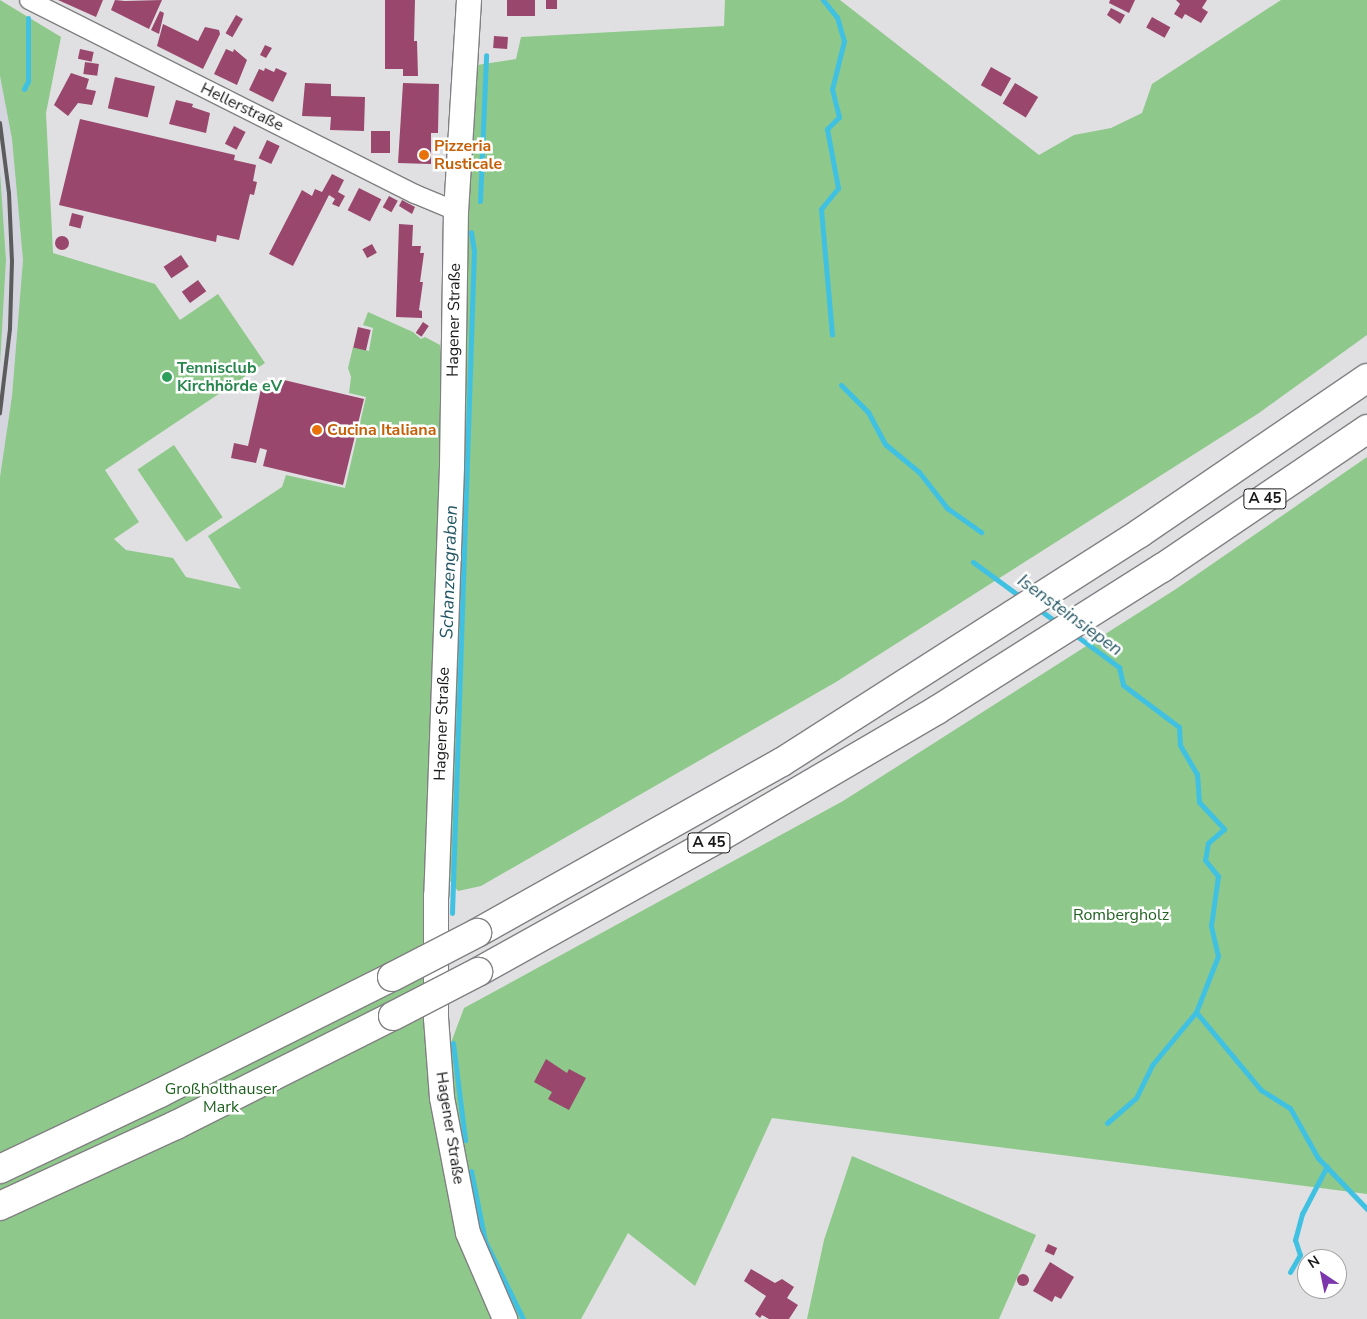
<!DOCTYPE html>
<html>
<head>
<meta charset="utf-8">
<style>
	body { margin:0 }
	#map { position:relative; width:1367px; height:1319px; overflow:hidden; background:#e0e0e2; font-family:"Nunito Sans",sans-serif }
	div>[style] { position:absolute }
	.built>* { inset:0; background:#d5d5df }
	.green>* { inset:0; background:#8ec88a; transform-origin:0 0 }
	.stream>* { height:5px; margin:-2.5px; padding:0 2.5px; transform-origin:2.5px; border-radius:2.5px; background:#41c1e2 }
	.building>* { inset:0; background:#99476c; transform-origin:0 0 }
	.round { border-radius:50% }
	.roads { filter:drop-shadow(1px 0 #808082) drop-shadow(-1px 0 #808082) drop-shadow(0 1px #808082) drop-shadow(0 -1px #808082) }
	.minor>* { height:18px; margin:-9px; padding:0 9px; transform-origin:9px; border-radius:9px; background:#fff }
	.secondary>* { height:24px; margin:-12px; padding:0 12px; transform-origin:12px; border-radius:12px; background:#fff }
	.motorway>* { height:28px; margin:-14px; padding:0 14px; transform-origin:14px; border-radius:14px; background:#fff }
	.rail>* { height:4px; margin:-2px; padding:0 2px; transform-origin:2px; border-radius:2px; background:#5c5c5d }
	.bridges { filter:drop-shadow(1px 0 #808082) drop-shadow(-1px 0 #808082) drop-shadow(0 1px #808082) drop-shadow(0 -1px #808082) }
	.motorway-bridge>* { height:28px; margin:-14px; padding:0 14px; transform-origin:14px; border-radius:14px; background:#fff }
	.dots>* { width:14px; height:14px; translate:-50% -50%; box-sizing:border-box; border:2px solid #fff; border-radius:50% }
	span { translate:-50% -50%; white-space:nowrap; text-align:center; line-height:1.15; -webkit-text-stroke:5px #fff; paint-order:stroke }
	.shield-label span { padding:1px 4px; background:#fff; border:1px solid; border-radius:4px; -webkit-text-stroke-width:0 }
	.shield-label { font-size:15px; color:#191919; font-weight:700 }
	.street-label { font-size:16px; color:#191919 }
	.food-label { font-size:16px; color:#c56008; font-weight:700 }
	.left { translate:0 -50%; text-align:left }
	.leisure-label { font-size:16px; color:#27864d; font-weight:700 }
	.park-label { font-size:16px; color:#206120 }
	.water-label { font-size:18px; color:#235664; font-style:italic }
	.north { position:absolute; left:1297px; top:1249px; width:50px; height:50px; box-sizing:border-box; background:#fff; border:1px solid #a3a3a3; border-radius:50%; rotate:326deg; font-size:14px; font-weight:700; line-height:20px; text-align:center; color:#191919 }
	.north::after { content:''; display:block; margin:auto; width:18px; height:22px; background:#7b37ab; clip-path:polygon(50% 0,100% 100%,50% 72%,0 100%) }
</style>
</head>
<body>
<div id="map">
	<div class="built">
		<i style="clip-path:polygon(0 76px,12px 139px,23px 260px,12px 396px,0 477px,0 365px,6px 260px,0 171px)"></i>
	</div>
	<div class="green">
		<i style="clip-path:polygon(0 0,61px 37px,46px 113px,53px 253px,155px 284px,180px 320px,218px 294px,265px 363px,105px 470px,139px 522px,114px 539px,126px 550px,173px 558px,186px 577px,241px 589px,208px 536px,282px 487px,286px 475px,345px 488px,366px 397px,349px 393px,351px 377px,348px 368px,353px 347px,369px 351px,373px 328px,363px 325px,368px 312px,413px 332px,421px 339px,425px 337px,440px 345px,452px 467px,436px 896px,453px 1161px,505px 1319px,0 1319px,0 477px,12px 396px,23px 260px,12px 139px,0 76px)"></i>
		<i style="clip-path:polygon(725px 0,840px 0,1039px 155px,1074px 135px,1111px 128px,1142px 113px,1152px 84px,1281px 0,1367px 0,1367px 335px,1259px 413px,836px 682px,481px 886px,458px 891px,450px 881px,462px 492px,464px 245px,477px 65px,516px 59px,521px 37px,724px 26px)"></i>
		<i style="clip-path:polygon(0 171px,6px 260px,0 365px)"></i>
		<i style="left:174px;top:445px;width:87px;height:44px;rotate:56deg"></i>
		<i style="clip-path:polygon(1367px 457px,1367px 1194px,772px 1118px,695px 1286px,628px 1233px,581px 1319px,516px 1319px,485px 1246px,460px 1143px,449px 1048px,464px 1008px,843px 801px,1176px 589px)"></i>
		<i style="clip-path:polygon(852px 1156px,1036px 1235px,999px 1319px,807px 1319px,824px 1240px)"></i>
	</div>
	<div class="stream">
		<i style="left:823px;top:0;width:22px;rotate:51deg"></i>
		<i style="left:837px;top:17px;width:25px;rotate:74deg"></i>
		<i style="left:844px;top:41px;width:49px;rotate:104deg"></i>
		<i style="left:832px;top:89px;width:29px;rotate:76deg"></i>
		<i style="left:839px;top:117px;width:17px;rotate:135deg"></i>
		<i style="left:827px;top:129px;width:60px;rotate:79.4deg"></i>
		<i style="left:838px;top:188px;width:27px;rotate:129deg"></i>
		<i style="left:821px;top:209px;width:126px;rotate:85deg"></i>
		<i style="left:24px;top:89px;width:9px;rotate:-63deg"></i>
		<i style="left:28px;top:81px;width:63px;rotate:-90deg"></i>
		<i style="left:480px;top:201px;width:146px;rotate:-87.6deg"></i>
		<i style="left:841px;top:385px;width:38px;rotate:45deg"></i>
		<i style="left:868px;top:412px;width:36px;rotate:62deg"></i>
		<i style="left:885px;top:444px;width:44px;rotate:39.5deg"></i>
		<i style="left:919px;top:472px;width:46px;rotate:52.1deg"></i>
		<i style="left:947px;top:508px;width:42px;rotate:35.2deg"></i>
		<i style="left:973px;top:562px;width:61px;rotate:36.3deg"></i>
		<i style="left:1037px;top:608px;width:27px;rotate:36deg"></i>
		<i style="left:1074px;top:634px;width:56px;rotate:36.3deg"></i>
		<i style="left:1119px;top:667px;width:18px;rotate:77deg"></i>
		<i style="left:1123px;top:685px;width:70px;rotate:36.9deg"></i>
		<i style="left:1179px;top:727px;width:18px;rotate:87deg"></i>
		<i style="left:1180px;top:745px;width:34px;rotate:60deg"></i>
		<i style="left:1197px;top:774px;width:28px;rotate:86deg"></i>
		<i style="left:1199px;top:802px;width:37px;rotate:47deg"></i>
		<i style="left:1224px;top:829px;width:21px;rotate:139deg"></i>
		<i style="left:1208px;top:843px;width:17px;rotate:100deg"></i>
		<i style="left:1205px;top:860px;width:21px;rotate:51deg"></i>
		<i style="left:1218px;top:876px;width:50px;rotate:98deg"></i>
		<i style="left:1211px;top:926px;width:31px;rotate:77deg"></i>
		<i style="left:1218px;top:956px;width:60px;rotate:111.4deg"></i>
		<i style="left:1196px;top:1012px;width:102px;rotate:50.2deg"></i>
		<i style="left:1261px;top:1090px;width:34px;rotate:32deg"></i>
		<i style="left:1290px;top:1108px;width:57px;rotate:60.8deg"></i>
		<i style="left:1318px;top:1158px;width:71px;rotate:46.1deg"></i>
		<i style="left:452px;top:913px;width:662px;rotate:-88.1deg"></i>
		<i style="left:474px;top:251px;width:19px;rotate:-99deg"></i>
		<i style="left:453px;top:1043px;width:98px;rotate:82.9deg"></i>
		<i style="left:1107px;top:1123px;width:38px;rotate:-41deg"></i>
		<i style="left:1136px;top:1098px;width:37px;rotate:-64deg"></i>
		<i style="left:1152px;top:1065px;width:69px;rotate:-50.3deg"></i>
		<i style="left:471px;top:1171px;width:71px;rotate:78.7deg"></i>
		<i style="left:485px;top:1241px;width:87px;rotate:64deg"></i>
		<i style="left:1290px;top:1272px;width:20px;rotate:-60deg"></i>
		<i style="left:1300px;top:1255px;width:16px;rotate:-108deg"></i>
		<i style="left:1295px;top:1240px;width:27px;rotate:-75deg"></i>
		<i style="left:1302px;top:1214px;width:54px;rotate:-62.5deg"></i>
	</div>
	<div class="building">
		<i style="clip-path:polygon(58px 0,103px 0,96px 17px)"></i>
		<i style="clip-path:polygon(115px 0,125px 1px,162px 0,149px 29px,111px 10px)"></i>
		<i style="clip-path:polygon(385px 0,415px 0,414px 41px,417px 41px,418px 76px,403px 76px,403px 69px,385px 69px)"></i>
		<i style="left:507px;top:0;width:28px;height:16px"></i>
		<i style="left:546px;top:0;width:11px;height:9px"></i>
		<i style="clip-path:polygon(1110px 0,1135px 0,1129px 13px,1109px 3px)"></i>
		<i style="clip-path:polygon(1176px 0,1207px 0,1202px 8px,1208px 12px,1201px 23px,1185px 14px,1182px 19px,1174px 14px,1180px 4px)"></i>
		<i style="clip-path:polygon(1111px 8px,1125px 15px,1120px 24px,1107px 15px)"></i>
		<i style="clip-path:polygon(160px 11px,164px 13px,159px 34px,151px 30px)"></i>
		<i style="left:236px;top:15px;width:8px;height:21px;rotate:30deg"></i>
		<i style="left:1152px;top:17px;width:21px;height:12px;rotate:29deg"></i>
		<i style="clip-path:polygon(163px 24px,198px 41px,205px 27px,219px 30px,220px 34px,203px 69px,157px 46px)"></i>
		<i style="left:494px;top:36px;width:14px;height:12px;rotate:4deg"></i>
		<i style="clip-path:polygon(265px 45px,272px 48px,266px 58px,260px 55px)"></i>
		<i style="left:80px;top:49px;width:14px;height:10px;rotate:12deg"></i>
		<i style="clip-path:polygon(226px 49px,233px 52px,234px 49px,247px 60px,237px 85px,214px 74px)"></i>
		<i style="left:85px;top:62px;width:14px;height:12px;rotate:8deg"></i>
		<i style="left:991px;top:67px;width:23px;height:21px;rotate:29deg"></i>
		<i style="clip-path:polygon(265px 68px,274px 72px,276px 68px,287px 73px,273px 102px,249px 90px,259px 69px,264px 71px)"></i>
		<i style="clip-path:polygon(71px 73px,89px 79px,86px 89px,96px 91px,92px 105px,78px 103px,68px 116px,54px 105px)"></i>
		<i style="left:115px;top:77px;width:41px;height:32px;rotate:13deg"></i>
		<i style="clip-path:polygon(305px 83px,331px 84px,331px 96px,365px 97px,364px 131px,330px 130px,331px 117px,302px 116px)"></i>
		<i style="clip-path:polygon(403px 83px,439px 84px,438px 133px,431px 133px,431px 164px,398px 163px)"></i>
		<i style="left:1015px;top:83px;width:27px;height:24px;rotate:31deg"></i>
		<i style="clip-path:polygon(176px 100px,193px 104px,192px 107px,210px 113px,206px 133px,169px 124px)"></i>
		<i style="clip-path:polygon(80px 119px,235px 155px,234px 160px,256px 165px,253px 181px,257px 182px,254px 195px,250px 194px,239px 240px,217px 235px,216px 242px,59px 205px)"></i>
		<i style="left:234px;top:126px;width:13px;height:20px;rotate:27deg"></i>
		<i style="left:371px;top:131px;width:19px;height:22px"></i>
		<i style="left:267px;top:140px;width:14px;height:20px;rotate:25deg"></i>
		<i style="clip-path:polygon(332px 174px,344px 180px,338px 192px,345px 196px,339px 207px,332px 204px,335px 199px,329px 195px,293px 266px,269px 254px,302px 190px,312px 196px,315px 189px,322px 192px)"></i>
		<i style="left:359px;top:188px;width:25px;height:25px;rotate:27deg"></i>
		<i style="left:389px;top:196px;width:10px;height:13px;rotate:29deg"></i>
		<i style="clip-path:polygon(402px 200px,415px 207px,412px 214px,399px 206px)"></i>
		<i style="left:72px;top:213px;width:12px;height:13px;rotate:14deg"></i>
		<i style="clip-path:polygon(399px 224px,413px 225px,412px 246px,421px 246px,420px 253px,424px 253px,420px 282px,423px 282px,419px 310px,422px 311px,422px 318px,396px 317px)"></i>
		<i class="round" style="left:55px;top:236px;width:14px;height:14px"></i>
		<i style="left:372px;top:244px;width:10px;height:11px;rotate:61deg"></i>
		<i style="left:181px;top:255px;width:14px;height:21px;rotate:56deg"></i>
		<i style="left:198px;top:280px;width:14px;height:20px;rotate:54deg"></i>
		<i style="left:423px;top:322px;width:7px;height:13px;rotate:34deg"></i>
		<i style="left:358px;top:327px;width:13px;height:21px;rotate:13deg"></i>
		<i style="clip-path:polygon(284px 380px,364px 399px,343px 485px,263px 466px,267px 450px,260px 448px,256px 463px,231px 458px,234px 443px,248px 446px,261px 389px,280px 393px)"></i>
		<i style="clip-path:polygon(546px 1059px,567px 1073px,569px 1069px,586px 1078px,569px 1110px,548px 1099px,552px 1092px,534px 1082px)"></i>
		<i style="left:1048px;top:1244px;width:10px;height:8px;rotate:24deg"></i>
		<i style="clip-path:polygon(1050px 1262px,1074px 1277px,1061px 1299px,1055px 1296px,1052px 1302px,1033px 1291px)"></i>
		<i style="clip-path:polygon(751px 1269px,775px 1283px,782px 1279px,794px 1287px,787px 1298px,798px 1305px,789px 1319px,769px 1319px,762px 1315px,760px 1318px,755px 1314px,766px 1296px,744px 1281px)"></i>
		<i class="round" style="left:1017px;top:1274px;width:12px;height:12px"></i>
	</div>
	<div class="roads">
		<div class="minor">
			<i style="left:29px;top:0;width:432px;rotate:26.7deg"></i>
			<i style="left:415px;top:194px;width:44px;rotate:22.5deg"></i>
		</div>
		<div class="secondary">
			<i style="left:469px;top:0;width:211px;rotate:93.5deg"></i>
			<i style="left:456px;top:211px;width:256px;rotate:90.9deg"></i>
			<i style="left:452px;top:467px;width:429px;rotate:92.1deg"></i>
			<i style="left:436px;top:896px;width:122px;rotate:90deg"></i>
			<i style="left:436px;top:1018px;width:80px;rotate:85.7deg"></i>
			<i style="left:442px;top:1098px;width:137px;rotate:79.1deg"></i>
			<i style="left:468px;top:1233px;width:94px;rotate:66.7deg"></i>
		</div>
		<div class="motorway">
			<i style="left:477px;top:933px;width:350px;rotate:-29.3deg"></i>
			<i style="left:782px;top:762px;width:425px;rotate:-32.6deg"></i>
			<i style="left:1140px;top:533px;width:275px;rotate:-34.3deg"></i>
			<i style="left:478px;top:972px;width:269px;rotate:-29.1deg"></i>
			<i style="left:713px;top:841px;width:259px;rotate:-30.3deg"></i>
			<i style="left:937px;top:710px;width:266px;rotate:-32.3deg"></i>
			<i style="left:1162px;top:568px;width:248px;rotate:-34.1deg"></i>
			<i style="left:0;top:1169px;width:177px;rotate:-25.4deg"></i>
			<i style="left:160px;top:1093px;width:259px;rotate:-26.6deg"></i>
			<i style="left:0;top:1206px;width:194px;rotate:-24.7deg"></i>
			<i style="left:176px;top:1125px;width:243px;rotate:-26.7deg"></i>
		</div>
	</div>
	<div class="rail">
		<i style="left:0;top:123px;width:71px;rotate:82.7deg"></i>
		<i style="left:9px;top:193px;width:68px;rotate:87.5deg"></i>
		<i style="left:12px;top:261px;width:68px;rotate:91.7deg"></i>
		<i style="left:10px;top:329px;width:85px;rotate:96.8deg"></i>
	</div>
	<div class="bridges">
		<div class="motorway-bridge">
			<i style="left:392px;top:977px;width:96px;rotate:-27.4deg"></i>
			<i style="left:393px;top:1016px;width:96px;rotate:-27.4deg"></i>
		</div>
	</div>
	<div class="dots">
		<i style="left:424px;top:155px;background:#e8710a"></i>
		<i style="left:167px;top:377px;background:#2e9e5b"></i>
		<i style="left:317px;top:430px;background:#e8710a"></i>
	</div>
	<div class="shield-label">
		<span style="left:1265px;top:499px">A 45</span>
		<span style="left:709px;top:843px">A 45</span>
	</div>
	<div class="street-label">
		<span style="left:242px;top:107px;rotate:26deg">Hellerstraße</span>
		<span style="left:454px;top:320px;rotate:-89deg">Hagener Straße</span>
		<span style="left:442px;top:724px;rotate:-88deg">Hagener Straße</span>
		<span style="left:450px;top:1128px;rotate:81deg">Hagener Straße</span>
	</div>
	<div class="food-label">
		<span class="left" style="left:434px;top:155px">Pizzeria<br>Rusticale</span>
		<span class="left" style="left:327px;top:430px">Cucina Italiana</span>
	</div>
	<div class="leisure-label">
		<span class="left" style="left:177px;top:377px">Tennisclub<br>Kirchhörde eV</span>
	</div>
	<div class="park-label">
		<span style="left:1121px;top:915px">Rombergholz</span>
		<span style="left:221px;top:1098px">Großholthauser<br>Mark</span>
	</div>
	<div class="water-label">
		<span style="left:449px;top:572px;rotate:-88deg">Schanzengraben</span>
		<span style="left:1070px;top:615px;rotate:36deg">Isensteinsiepen</span>
	</div>
	<div class="north">N</div>
</div>
</body>
</html>
